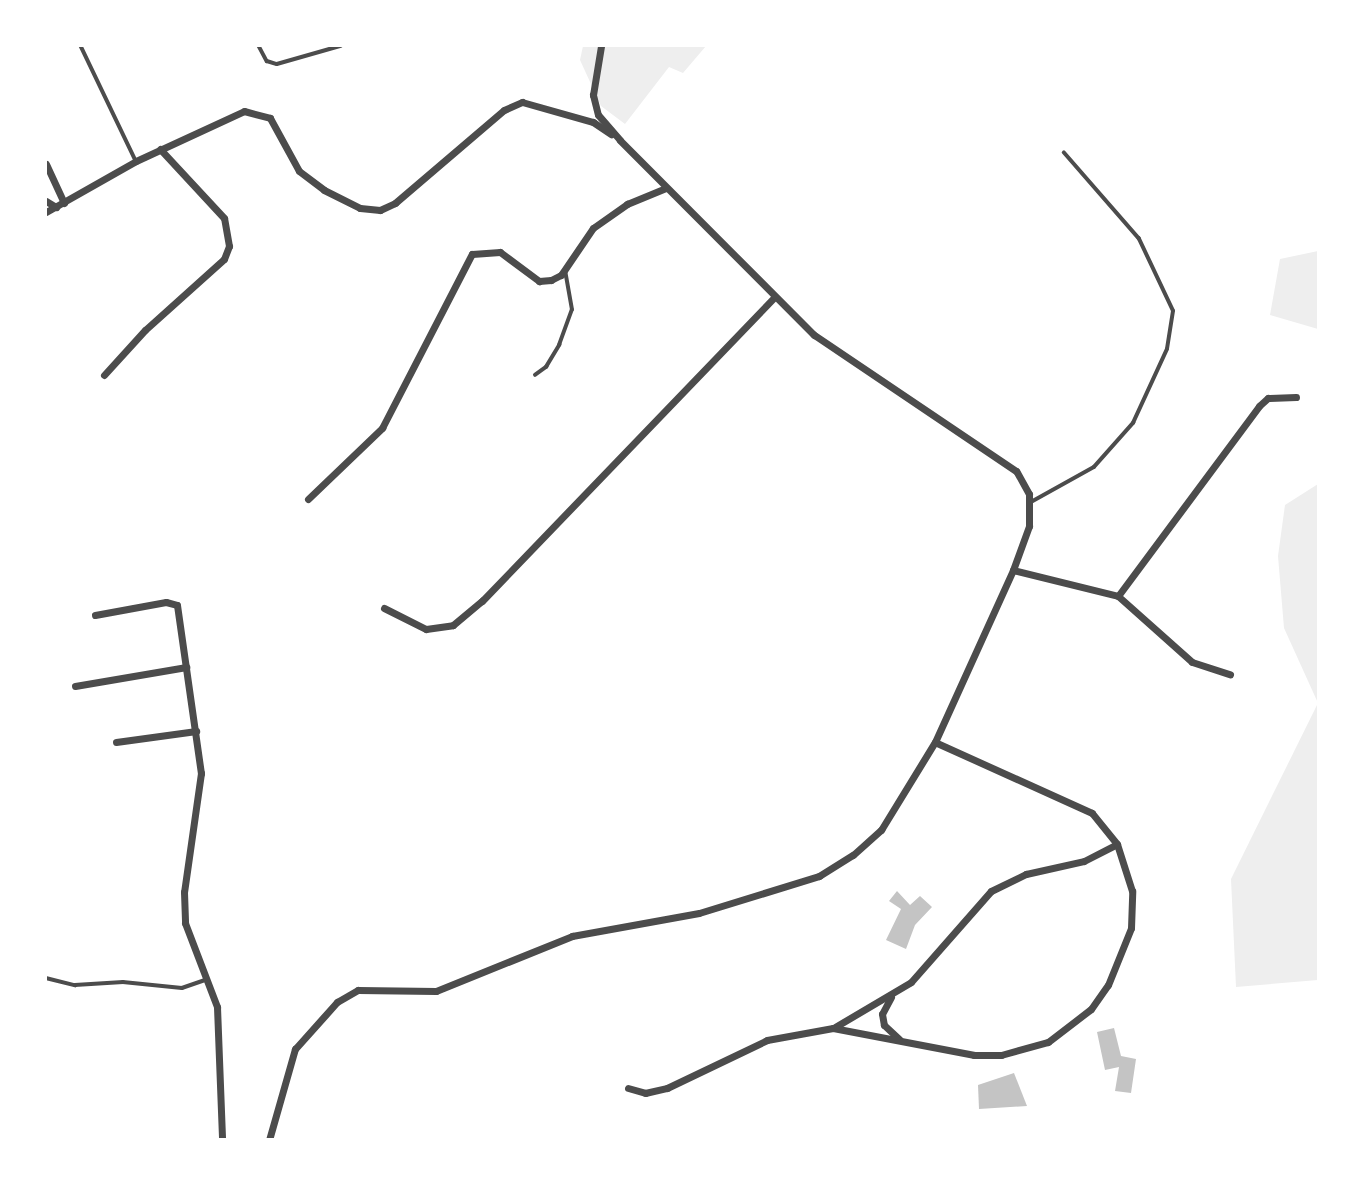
<!DOCTYPE html>
<html>
<head>
<meta charset="utf-8">
<style>
	body { margin:0 }
	#map { position:relative; width:1364px; height:1185px; overflow:hidden; background:#fff; font-family:"Noto Serif",serif }
	div>[style] { position:absolute }
	.green>* { inset:0; background:#eee }
	.building>* { inset:0; background:#c4c4c4 }
	.service>* { height:3.5px; margin:-1.75px; padding:0 1.75px; transform-origin:1.75px; border-radius:1.75px; background:#4c4c4c }
	.minor>* { height:7px; margin:-3.5px; padding:0 3.5px; transform-origin:3.5px; border-radius:3.5px; background:#4c4c4c }
	span { translate:-50% -50%; white-space:nowrap; text-align:center; line-height:1.15; -webkit-text-stroke:6px #fff; paint-order:stroke }
	.frame { position:absolute; inset:0; border:47px solid #fff; pointer-events:none }
</style>
</head>
<body>
<div id="map">
	<div class="green">
		<i style="clip-path:polygon(583px 46px,706px 46px,683px 73px,669px 67px,625px 124px,601px 106px,580px 60px)"></i>
		<i style="clip-path:polygon(1318px 251px,1318px 329px,1270px 315px,1280px 259px)"></i>
		<i style="clip-path:polygon(1318px 484px,1318px 703px,1284px 628px,1278px 556px,1285px 505px)"></i>
		<i style="clip-path:polygon(1318px 703px,1318px 980px,1236px 987px,1231px 879px)"></i>
	</div>
	<div class="building">
		<i style="clip-path:polygon(897px 891px,910px 905px,920px 896px,932px 907px,915px 925px,906px 949px,886px 940px,901px 909px,889px 901px)"></i>
		<i style="clip-path:polygon(1114px 1028px,1121px 1056px,1136px 1059px,1131px 1093px,1115px 1091px,1119px 1067px,1105px 1070px,1097px 1032px)"></i>
		<i style="clip-path:polygon(1014px 1073px,1027px 1106px,979px 1109px,978px 1085px)"></i>
	</div>
	<div class="service">
		<i style="left:81px;top:46px;width:127px;rotate:64.4deg"></i>
		<i style="left:259px;top:46px;width:17px;rotate:62deg"></i>
		<i style="left:267px;top:61px;width:10px;rotate:17deg"></i>
		<i style="left:277px;top:64px;width:66px;rotate:-15.9deg"></i>
		<i style="left:535px;top:375px;width:14px;rotate:-36deg"></i>
		<i style="left:546px;top:367px;width:26px;rotate:-59deg"></i>
		<i style="left:559px;top:345px;width:37px;rotate:-70deg"></i>
		<i style="left:572px;top:310px;width:40px;rotate:-100deg"></i>
		<i style="left:1031px;top:502px;width:72px;rotate:-29.1deg"></i>
		<i style="left:1094px;top:467px;width:59px;rotate:-48.4deg"></i>
		<i style="left:1133px;top:423px;width:81px;rotate:-65.3deg"></i>
		<i style="left:1167px;top:349px;width:38px;rotate:-81deg"></i>
		<i style="left:1173px;top:311px;width:80px;rotate:-115.3deg"></i>
		<i style="left:1139px;top:239px;width:114px;rotate:-131.1deg"></i>
		<i style="left:46px;top:978px;width:30px;rotate:14deg"></i>
		<i style="left:75px;top:985px;width:48px;rotate:-3.6deg"></i>
		<i style="left:123px;top:982px;width:59px;rotate:5.8deg"></i>
		<i style="left:182px;top:988px;width:24px;rotate:-19deg"></i>
	</div>
	<div class="minor">
		<i style="left:46px;top:164px;width:43px;rotate:65.2deg"></i>
		<i style="left:46px;top:201px;width:12px;rotate:31deg"></i>
		<i style="left:46px;top:212px;width:103px;rotate:-29.5deg"></i>
		<i style="left:136px;top:161px;width:119px;rotate:-24.8deg"></i>
		<i style="left:244px;top:111px;width:27px;rotate:15deg"></i>
		<i style="left:270px;top:118px;width:60px;rotate:61.3deg"></i>
		<i style="left:299px;top:171px;width:31px;rotate:37deg"></i>
		<i style="left:324px;top:190px;width:40px;rotate:26.6deg"></i>
		<i style="left:360px;top:208px;width:20px;rotate:6deg"></i>
		<i style="left:380px;top:210px;width:17px;rotate:-25deg"></i>
		<i style="left:395px;top:203px;width:143px;rotate:-40.5deg"></i>
		<i style="left:504px;top:110px;width:20px;rotate:-24deg"></i>
		<i style="left:522px;top:102px;width:74px;rotate:15.7deg"></i>
		<i style="left:593px;top:122px;width:22px;rotate:34deg"></i>
		<i style="left:104px;top:375px;width:61px;rotate:-47.7deg"></i>
		<i style="left:145px;top:330px;width:106px;rotate:-41.9deg"></i>
		<i style="left:224px;top:259px;width:14px;rotate:-69deg"></i>
		<i style="left:229px;top:246px;width:28px;rotate:-100deg"></i>
		<i style="left:224px;top:218px;width:94px;rotate:-132.8deg"></i>
		<i style="left:308px;top:499px;width:103px;rotate:-43.8deg"></i>
		<i style="left:382px;top:428px;width:196px;rotate:-62.7deg"></i>
		<i style="left:472px;top:254px;width:28px;rotate:-4deg"></i>
		<i style="left:500px;top:252px;width:49px;rotate:36.6deg"></i>
		<i style="left:539px;top:281px;width:12px;rotate:-5deg"></i>
		<i style="left:551px;top:280px;width:11px;rotate:-27deg"></i>
		<i style="left:561px;top:275px;width:57px;rotate:-55.8deg"></i>
		<i style="left:593px;top:228px;width:42px;rotate:-35.2deg"></i>
		<i style="left:627px;top:204px;width:42px;rotate:-22.3deg"></i>
		<i style="left:1013px;top:570px;width:108px;rotate:13.9deg"></i>
		<i style="left:1118px;top:596px;width:99px;rotate:41.7deg"></i>
		<i style="left:1192px;top:662px;width:40px;rotate:18deg"></i>
		<i style="left:1118px;top:596px;width:237px;rotate:-53.4deg"></i>
		<i style="left:1259px;top:406px;width:12px;rotate:-42deg"></i>
		<i style="left:1268px;top:398px;width:28px;rotate:-2deg"></i>
		<i style="left:384px;top:608px;width:47px;rotate:26.6deg"></i>
		<i style="left:426px;top:629px;width:27px;rotate:-8deg"></i>
		<i style="left:453px;top:625px;width:38px;rotate:-40deg"></i>
		<i style="left:482px;top:601px;width:422px;rotate:-46.1deg"></i>
		<i style="left:95px;top:615px;width:72px;rotate:-10.4deg"></i>
		<i style="left:166px;top:602px;width:11px;rotate:15deg"></i>
		<i style="left:177px;top:605px;width:170px;rotate:81.9deg"></i>
		<i style="left:201px;top:773px;width:120px;rotate:98.1deg"></i>
		<i style="left:184px;top:892px;width:31px;rotate:88deg"></i>
		<i style="left:185px;top:923px;width:90px;rotate:69.1deg"></i>
		<i style="left:217px;top:1007px;width:133px;rotate:87.8deg"></i>
		<i style="left:75px;top:686px;width:113px;rotate:-9.7deg"></i>
		<i style="left:116px;top:742px;width:81px;rotate:-7.8deg"></i>
		<i style="left:891px;top:997px;width:19px;rotate:118deg"></i>
		<i style="left:882px;top:1014px;width:11px;rotate:80deg"></i>
		<i style="left:884px;top:1025px;width:21px;rotate:43deg"></i>
		<i style="left:835px;top:1027px;width:88px;rotate:-30.6deg"></i>
		<i style="left:911px;top:982px;width:121px;rotate:-48.7deg"></i>
		<i style="left:991px;top:891px;width:39px;rotate:-26deg"></i>
		<i style="left:1026px;top:874px;width:59px;rotate:-12.6deg"></i>
		<i style="left:1084px;top:861px;width:37px;rotate:-27deg"></i>
		<i style="left:628px;top:1088px;width:18px;rotate:16deg"></i>
		<i style="left:645px;top:1093px;width:23px;rotate:-13deg"></i>
		<i style="left:667px;top:1088px;width:111px;rotate:-25.6deg"></i>
		<i style="left:767px;top:1040px;width:67px;rotate:-10.3deg"></i>
		<i style="left:833px;top:1028px;width:144px;rotate:10.8deg"></i>
		<i style="left:974px;top:1055px;width:27px"></i>
		<i style="left:1001px;top:1055px;width:49px;rotate:-15.5deg"></i>
		<i style="left:1048px;top:1042px;width:54px;rotate:-37.5deg"></i>
		<i style="left:1091px;top:1009px;width:29px;rotate:-55deg"></i>
		<i style="left:1108px;top:985px;width:61px;rotate:-68deg"></i>
		<i style="left:1131px;top:928px;width:37px;rotate:-88deg"></i>
		<i style="left:1132px;top:891px;width:49px;rotate:-107.7deg"></i>
		<i style="left:1117px;top:844px;width:40px;rotate:-129deg"></i>
		<i style="left:1092px;top:813px;width:172px;rotate:-155.7deg"></i>
		<i style="left:269px;top:1140px;width:95px;rotate:-74.1deg"></i>
		<i style="left:295px;top:1049px;width:63px;rotate:-48.2deg"></i>
		<i style="left:337px;top:1002px;width:24px;rotate:-30deg"></i>
		<i style="left:358px;top:990px;width:78px;rotate:0.7deg"></i>
		<i style="left:436px;top:991px;width:147px;rotate:-22deg"></i>
		<i style="left:572px;top:936px;width:129px;rotate:-10.3deg"></i>
		<i style="left:699px;top:913px;width:126px;rotate:-17.1deg"></i>
		<i style="left:819px;top:876px;width:40px;rotate:-32deg"></i>
		<i style="left:853px;top:855px;width:38px;rotate:-42deg"></i>
		<i style="left:881px;top:830px;width:103px;rotate:-58.5deg"></i>
		<i style="left:935px;top:742px;width:189px;rotate:-65.6deg"></i>
		<i style="left:1013px;top:570px;width:47px;rotate:-70deg"></i>
		<i style="left:1029px;top:526px;width:32px;rotate:-90deg"></i>
		<i style="left:1029px;top:494px;width:26px;rotate:-119deg"></i>
		<i style="left:1016px;top:471px;width:244px;rotate:-146deg"></i>
		<i style="left:814px;top:335px;width:275px;rotate:-134.9deg"></i>
		<i style="left:620px;top:140px;width:33px;rotate:-131deg"></i>
		<i style="left:598px;top:115px;width:21px;rotate:-104deg"></i>
		<i style="left:593px;top:95px;width:50px;rotate:-80.7deg"></i>
	</div>
	<div class="frame"></div>
</div>
</body>
</html>
